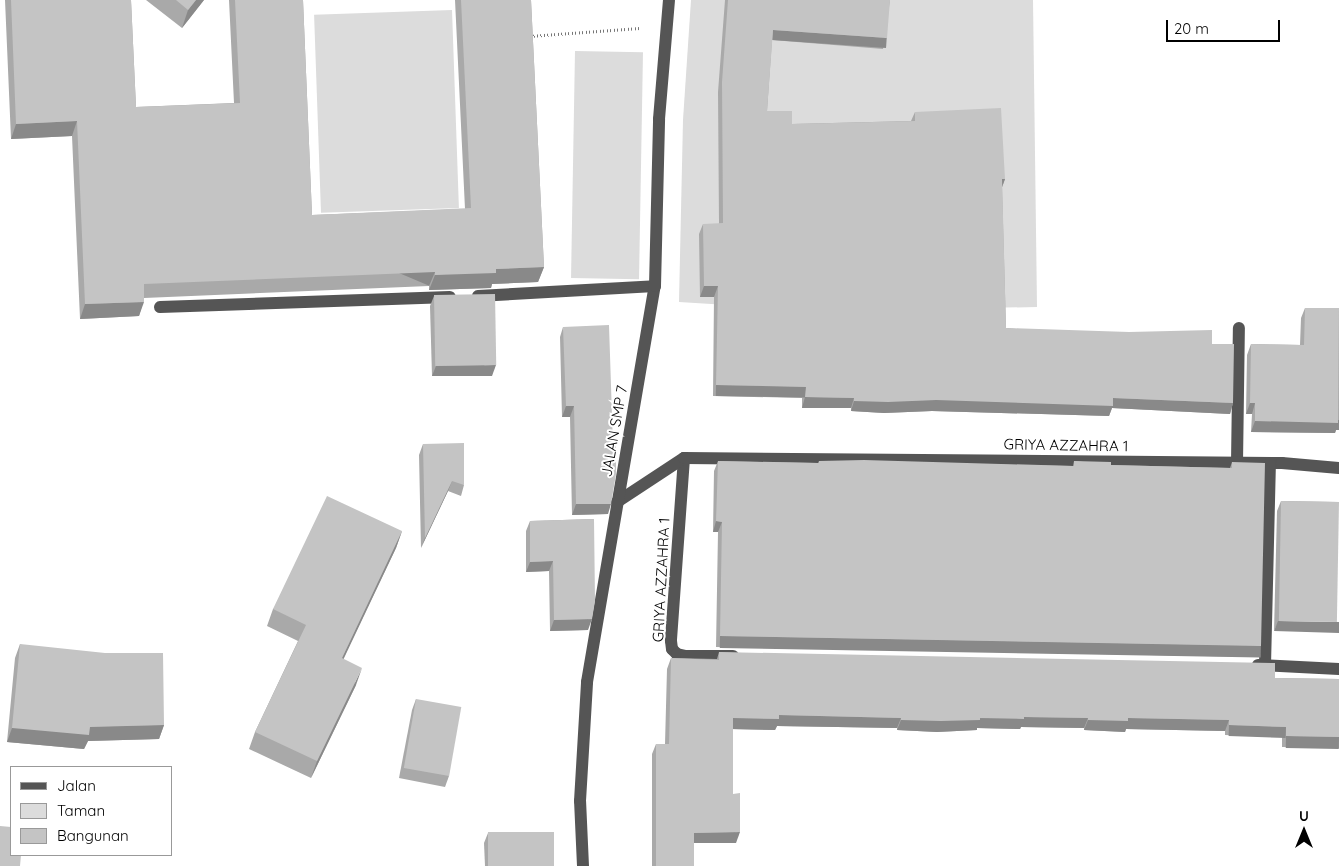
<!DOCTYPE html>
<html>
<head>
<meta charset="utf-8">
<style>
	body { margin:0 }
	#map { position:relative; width:1339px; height:866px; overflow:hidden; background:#fff; font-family:Quicksand,sans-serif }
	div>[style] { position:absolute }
	.green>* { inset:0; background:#dcdcdc; transform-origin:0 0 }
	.path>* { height:3px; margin-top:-1.5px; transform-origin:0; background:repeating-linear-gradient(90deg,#777 0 1px,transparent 0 3.5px) }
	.minor>* { height:12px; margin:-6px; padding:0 6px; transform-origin:6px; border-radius:6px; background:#555 }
	.wall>* { inset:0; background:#a9a9a9 }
	.shaded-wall>* { inset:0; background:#898989; transform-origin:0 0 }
	.building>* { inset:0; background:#c4c4c4; transform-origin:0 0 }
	span { translate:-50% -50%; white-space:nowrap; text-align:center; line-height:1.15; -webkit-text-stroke:4px #fff; paint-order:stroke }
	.street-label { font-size:15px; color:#000 }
	.legend { position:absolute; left:10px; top:766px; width:162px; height:90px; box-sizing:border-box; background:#fff; border:1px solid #999; margin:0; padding:6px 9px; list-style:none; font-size:15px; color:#000 }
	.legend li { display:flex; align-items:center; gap:10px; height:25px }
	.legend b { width:25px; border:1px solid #999 }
	.north { position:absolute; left:1279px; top:806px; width:50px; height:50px; -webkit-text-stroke:4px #fff; paint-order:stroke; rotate:0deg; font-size:14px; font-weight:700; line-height:20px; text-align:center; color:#000 }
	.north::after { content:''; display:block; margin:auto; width:18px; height:22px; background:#000; clip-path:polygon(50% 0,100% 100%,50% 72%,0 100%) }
	.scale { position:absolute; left:1166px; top:20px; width:114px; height:22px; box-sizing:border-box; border:2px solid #000; border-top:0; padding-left:6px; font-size:15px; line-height:18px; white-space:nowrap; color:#000; -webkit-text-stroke:4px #fff; paint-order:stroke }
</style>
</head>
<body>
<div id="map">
	<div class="green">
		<i style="clip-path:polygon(691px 0,1033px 0,1037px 307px,824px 311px,679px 302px,683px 120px)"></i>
		<i style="left:452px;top:10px;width:198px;height:138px;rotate:88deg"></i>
		<i style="left:575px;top:51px;width:68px;height:227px;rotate:1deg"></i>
	</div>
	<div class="path">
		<i style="left:530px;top:36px;width:110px;rotate:-4.2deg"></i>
	</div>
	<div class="minor">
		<i style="left:478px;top:296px;width:177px;rotate:-3.2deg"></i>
		<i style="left:160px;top:307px;width:290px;rotate:-2deg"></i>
		<i style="left:684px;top:458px;width:183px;rotate:94.1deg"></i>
		<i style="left:671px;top:641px;width:8px;rotate:83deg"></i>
		<i style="left:672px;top:649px;width:7px;rotate:45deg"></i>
		<i style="left:677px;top:654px;width:9px;rotate:13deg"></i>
		<i style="left:686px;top:656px;width:47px"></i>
		<i style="left:1237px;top:463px;width:135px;rotate:-89.2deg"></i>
		<i style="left:617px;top:502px;width:80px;rotate:-33.3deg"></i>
		<i style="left:684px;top:458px;width:598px;rotate:0.48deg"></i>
		<i style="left:1282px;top:463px;width:57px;rotate:5deg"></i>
		<i style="left:1258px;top:665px;width:81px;rotate:2.8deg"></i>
		<i style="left:1265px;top:665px;width:202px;rotate:-88.6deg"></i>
		<i style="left:583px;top:866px;width:65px;rotate:-92.6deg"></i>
		<i style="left:580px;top:801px;width:119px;rotate:-86.6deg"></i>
		<i style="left:587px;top:682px;width:402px;rotate:-80.3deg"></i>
		<i style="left:655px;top:286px;width:167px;rotate:-88.6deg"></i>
		<i style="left:659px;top:119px;width:119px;rotate:-85.2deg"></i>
	</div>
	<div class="wall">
		<i style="clip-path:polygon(5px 0,131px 0,136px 107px,234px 103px,229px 0,303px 0,312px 215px,465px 209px,455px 0,531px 0,544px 267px,538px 282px,492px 284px,491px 288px,429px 290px,429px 286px,144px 298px,139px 316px,80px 319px,72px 136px,11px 139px)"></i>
		<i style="clip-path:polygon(146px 0,204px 0,182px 28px)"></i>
		<i style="clip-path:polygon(725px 0,890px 0,883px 49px,772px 40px,767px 111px,792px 124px,911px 121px,915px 112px,1005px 179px,1002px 187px,1006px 328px,1212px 344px,1233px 403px,1230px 414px,1112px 408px,1109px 416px,932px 411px,884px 413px,851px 411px,851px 408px,802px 408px,802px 398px,713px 396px,714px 297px,700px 297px,699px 234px,703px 224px,719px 224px,718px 92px)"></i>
		<i style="clip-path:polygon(434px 296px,492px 376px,432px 376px,430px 306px)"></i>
		<i style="clip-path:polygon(1305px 308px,1339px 308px,1339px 430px,1336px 430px,1335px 433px,1251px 432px,1252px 414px,1246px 414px,1247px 355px,1251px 344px,1300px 345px,1301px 318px)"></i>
		<i style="clip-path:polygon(563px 327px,608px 514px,572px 515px,570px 417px,562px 417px,560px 337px)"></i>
		<i style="clip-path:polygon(423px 444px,464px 485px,461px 496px,448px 491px,421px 548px,419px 455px)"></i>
		<i style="clip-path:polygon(718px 461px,818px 463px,819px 461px,1073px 466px,1074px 461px,1111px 465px,1230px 468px,1232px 462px,1257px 657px,716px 647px,718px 532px,713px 532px,714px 471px)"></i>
		<i style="clip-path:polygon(1281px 501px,1339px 502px,1274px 631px,1277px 511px)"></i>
		<i style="clip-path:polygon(594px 519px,588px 630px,550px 631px,549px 571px,526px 572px,526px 531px,530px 521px)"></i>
		<i style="clip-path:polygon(402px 531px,396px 548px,343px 659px,356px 685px,311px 778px,249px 749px,255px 732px,298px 641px,267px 626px,273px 609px)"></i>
		<i style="clip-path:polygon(20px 644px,164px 725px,159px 739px,88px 741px,84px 749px,7px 742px,15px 658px)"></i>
		<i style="clip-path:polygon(719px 652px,1275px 678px,1339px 679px,1339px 748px,1282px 747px,1282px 737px,1225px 735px,1225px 731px,1126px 729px,1125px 732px,1084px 730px,1084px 728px,1021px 727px,1020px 729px,977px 728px,977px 730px,937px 732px,897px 730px,897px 728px,777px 726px,775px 730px,733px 729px,733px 794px,736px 843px,694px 843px,694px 866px,652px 866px,652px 754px,656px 744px,665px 744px,667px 669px,671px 658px,717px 659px)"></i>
		<i style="clip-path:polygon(416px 699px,449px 776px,445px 787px,399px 778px,412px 710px)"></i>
		<i style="clip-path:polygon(488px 833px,554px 866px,485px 866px,484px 843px)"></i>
	</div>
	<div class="shaded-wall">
		<i style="clip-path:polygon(196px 0,204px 0,182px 28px,188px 10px)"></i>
		<i style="left:773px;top:30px;width:114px;height:10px;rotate:4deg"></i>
		<i style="clip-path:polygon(77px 121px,72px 136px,11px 139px,16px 124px)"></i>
		<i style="clip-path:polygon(1002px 179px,1005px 179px,1001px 190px)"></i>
		<i style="clip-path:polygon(544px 267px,538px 282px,492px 284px,491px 288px,429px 290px,435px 275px,496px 269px)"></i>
		<i style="left:435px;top:272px;width:15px;height:291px;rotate:113deg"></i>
		<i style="clip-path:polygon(704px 286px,718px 286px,714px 297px,700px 297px)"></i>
		<i style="clip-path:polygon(144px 302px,139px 316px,80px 319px,85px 304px)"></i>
		<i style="clip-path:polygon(496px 365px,492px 376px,432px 376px,436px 366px)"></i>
		<i style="left:716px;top:385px;width:90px;height:11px;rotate:1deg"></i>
		<i style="clip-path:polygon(805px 397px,854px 398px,851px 408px,802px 408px)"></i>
		<i style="clip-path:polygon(1113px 398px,1233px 403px,1230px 414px,1112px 408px,1109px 416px,932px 411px,884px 413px,851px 411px,854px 401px)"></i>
		<i style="clip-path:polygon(1250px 403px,1255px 403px,1252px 414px,1246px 414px)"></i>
		<i style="clip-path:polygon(566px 406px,574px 406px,570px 417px,562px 417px)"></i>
		<i style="clip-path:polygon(1339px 420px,1339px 430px,1336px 430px,1335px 433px,1251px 432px,1255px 421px)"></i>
		<i style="clip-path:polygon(452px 481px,448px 491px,421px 548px,425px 538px)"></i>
		<i style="clip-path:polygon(576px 504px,611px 504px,608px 514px,572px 515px)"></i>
		<i style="clip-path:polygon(716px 521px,722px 522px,718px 532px,713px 532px)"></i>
		<i style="clip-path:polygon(402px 531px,396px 548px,336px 675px,342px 658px)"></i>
		<i style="clip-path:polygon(553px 561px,549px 571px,526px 572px,530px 562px)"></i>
		<i style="clip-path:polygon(592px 619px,588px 630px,550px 631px,554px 620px)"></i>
		<i style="clip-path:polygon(1278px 621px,1339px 622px,1339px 633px,1274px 631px)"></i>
		<i style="left:720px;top:636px;width:541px;height:12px;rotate:1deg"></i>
		<i style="clip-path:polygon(362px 668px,356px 685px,311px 778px,317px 761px)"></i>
		<i style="clip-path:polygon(779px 715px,901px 718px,897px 728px,777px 726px,775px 730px,729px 729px,733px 718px)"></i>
		<i style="clip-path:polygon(1024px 717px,1088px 718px,1084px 728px,1021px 727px,1020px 729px,977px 728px,977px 730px,937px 732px,897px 730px,901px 720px)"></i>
		<i style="clip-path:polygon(1128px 718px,1229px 720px,1225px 731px,1126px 729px,1125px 732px,1084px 730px,1088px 720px)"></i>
		<i style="clip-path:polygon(164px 725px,159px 739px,88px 741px,84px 749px,7px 742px,12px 728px)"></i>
		<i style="left:1229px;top:725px;width:57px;height:11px;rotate:2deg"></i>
		<i style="left:1286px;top:736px;width:53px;height:12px;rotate:1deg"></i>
		<i style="clip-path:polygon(740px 832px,736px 843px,690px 843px,694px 833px)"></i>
	</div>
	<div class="building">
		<i style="clip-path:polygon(11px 0,131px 0,136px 107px,240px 103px,235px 0,303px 0,312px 215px,471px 208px,461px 0,531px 0,544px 267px,496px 269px,496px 273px,435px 275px,435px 272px,144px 284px,144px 302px,85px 304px,77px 121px,16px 124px)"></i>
		<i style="clip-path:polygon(176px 0,196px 0,188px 10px)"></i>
		<i style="clip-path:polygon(728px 0,890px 0,887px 38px,773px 30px,767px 111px,792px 111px,792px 124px,915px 121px,915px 112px,1001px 108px,1005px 179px,1002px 179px,1006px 328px,1129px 332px,1212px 330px,1212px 344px,1234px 344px,1233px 403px,1113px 398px,1113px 406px,936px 400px,888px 402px,854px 401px,854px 398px,805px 397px,806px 387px,716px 385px,718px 286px,704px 286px,703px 224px,723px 223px,722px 82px)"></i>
		<i style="left:495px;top:294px;width:71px;height:61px;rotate:89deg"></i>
		<i style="clip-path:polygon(1305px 308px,1339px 308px,1338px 423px,1255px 421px,1255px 403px,1250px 403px,1251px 344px,1304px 345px)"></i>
		<i style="clip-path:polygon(609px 325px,613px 446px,616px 446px,616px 474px,611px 504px,576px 504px,574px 406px,566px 406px,563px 327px)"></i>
		<i style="clip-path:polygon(464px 443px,464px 485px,452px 481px,425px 538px,423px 444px)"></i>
		<i style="clip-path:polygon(864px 460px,1074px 466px,1074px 461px,1111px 462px,1111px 465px,1232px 468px,1232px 462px,1265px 463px,1261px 646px,720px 636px,722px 522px,716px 521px,718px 461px,819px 463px,819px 461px)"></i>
		<i style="clip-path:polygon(327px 496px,402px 531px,342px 658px,362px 668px,317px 761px,255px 732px,306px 625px,273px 609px)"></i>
		<i style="left:1281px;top:501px;width:58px;height:120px;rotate:1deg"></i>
		<i style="clip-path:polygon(594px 519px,595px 601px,592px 619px,554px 620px,553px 561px,530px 562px,530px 521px)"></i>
		<i style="clip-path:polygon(20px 644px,105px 653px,163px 653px,164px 725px,90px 727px,89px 735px,12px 728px)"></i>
		<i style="clip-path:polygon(719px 652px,1275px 663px,1275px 678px,1339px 679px,1339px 737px,1286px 736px,1286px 727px,1229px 725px,1229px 720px,1128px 718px,1128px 721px,1088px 720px,1088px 718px,1024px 717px,1024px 719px,980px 718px,980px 720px,941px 721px,901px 720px,901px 718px,779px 715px,779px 719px,733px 718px,733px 794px,740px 793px,740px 832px,694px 833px,694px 866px,656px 866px,656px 744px,669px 744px,671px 658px,719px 660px)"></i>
		<i style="left:416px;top:699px;width:46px;height:70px;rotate:10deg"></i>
		<i style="clip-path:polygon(0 826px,11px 827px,11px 855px,21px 855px,20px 866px,0 866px)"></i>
		<i style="left:554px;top:832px;width:34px;height:66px;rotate:90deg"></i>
	</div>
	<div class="street-label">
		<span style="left:614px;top:431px;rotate:-80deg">JALAN SMP 7</span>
		<span style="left:1066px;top:445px;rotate:1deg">GRIYA AZZAHRA 1</span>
		<span style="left:661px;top:580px;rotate:-87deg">GRIYA AZZAHRA 1</span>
	</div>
	<ul class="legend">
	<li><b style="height:6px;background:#555"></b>Jalan</li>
	<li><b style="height:14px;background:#dcdcdc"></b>Taman</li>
	<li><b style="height:14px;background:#c4c4c4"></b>Bangunan</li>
	</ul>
	<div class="north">U</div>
	<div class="scale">20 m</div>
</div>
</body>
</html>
